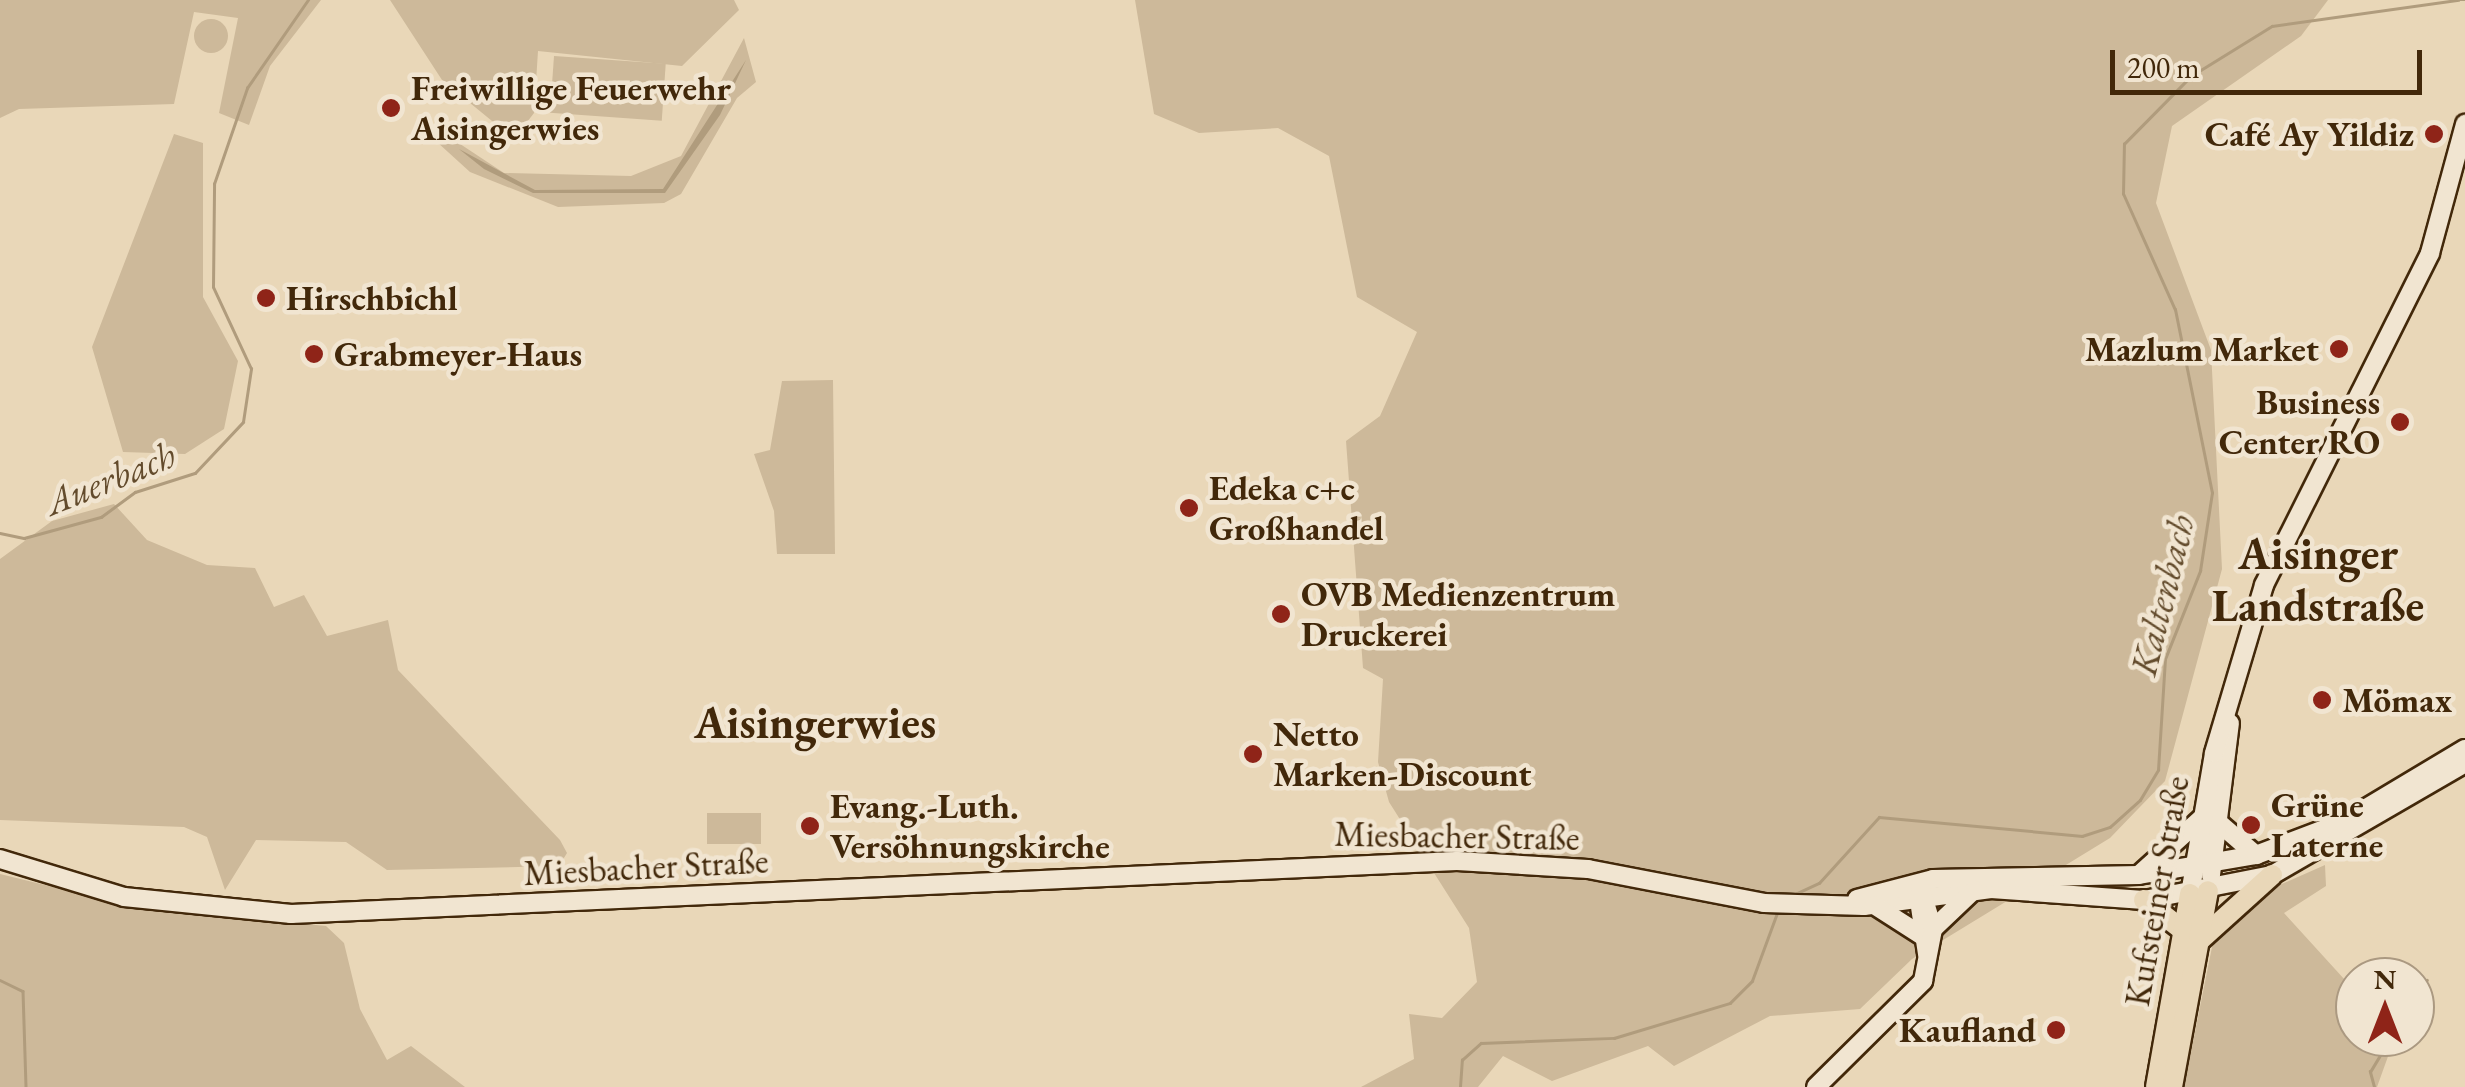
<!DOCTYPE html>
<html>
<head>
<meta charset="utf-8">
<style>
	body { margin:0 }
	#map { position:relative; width:2465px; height:1087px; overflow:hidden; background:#e9d7b8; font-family:"EB Garamond",serif }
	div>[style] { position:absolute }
	.green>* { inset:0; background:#cdb99a; transform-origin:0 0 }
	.round { border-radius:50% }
	.water>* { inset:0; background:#b09c7d }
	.stream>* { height:2.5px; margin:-1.25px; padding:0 1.25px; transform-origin:1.25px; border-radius:1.25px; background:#b09c7d }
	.roads { filter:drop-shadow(2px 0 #42280a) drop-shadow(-2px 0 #42280a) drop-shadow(0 2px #42280a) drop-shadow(0 -2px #42280a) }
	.secondary>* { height:18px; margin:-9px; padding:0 9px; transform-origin:9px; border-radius:9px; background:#f1e5d1 }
	.primary>* { height:20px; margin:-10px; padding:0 10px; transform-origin:10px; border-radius:10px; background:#e9d7b8 }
	.dots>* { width:28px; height:28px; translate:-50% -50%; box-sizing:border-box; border:5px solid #f1e5d1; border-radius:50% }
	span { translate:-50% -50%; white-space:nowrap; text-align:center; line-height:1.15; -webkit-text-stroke:9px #f1e5d1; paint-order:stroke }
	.poi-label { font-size:35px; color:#42280a; font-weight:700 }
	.left { translate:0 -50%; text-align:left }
	.right { translate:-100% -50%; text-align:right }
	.street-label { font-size:35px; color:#42280a }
	.water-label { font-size:38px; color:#634b2c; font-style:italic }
	.district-label { font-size:45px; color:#42280a; font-weight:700 }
	.north { position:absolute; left:2335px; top:957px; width:100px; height:100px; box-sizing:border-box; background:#f1e5d1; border:2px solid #ab9981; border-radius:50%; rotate:0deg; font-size:28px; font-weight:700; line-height:40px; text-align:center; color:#42280a }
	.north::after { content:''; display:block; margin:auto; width:35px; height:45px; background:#8f2418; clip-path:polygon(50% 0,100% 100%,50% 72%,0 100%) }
	.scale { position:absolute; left:2110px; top:50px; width:312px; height:45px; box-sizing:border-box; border:5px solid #42280a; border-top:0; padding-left:12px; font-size:30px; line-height:35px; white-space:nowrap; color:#42280a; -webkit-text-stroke:8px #f1e5d1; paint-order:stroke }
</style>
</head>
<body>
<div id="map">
	<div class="green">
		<i style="clip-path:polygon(0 0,321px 0,270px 66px,249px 125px,219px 113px,238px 18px,194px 12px,174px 104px,19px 109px,0 118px)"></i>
		<i style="clip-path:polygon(390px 0,734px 0,739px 10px,682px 66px,538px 51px,534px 113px,514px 139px,442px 80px)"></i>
		<i style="clip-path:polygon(1135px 0,2328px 0,2301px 36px,2172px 126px,2156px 203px,2211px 350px,2222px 569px,2165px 781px,2110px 838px,1912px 959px,1860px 1009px,1770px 1016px,1674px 1066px,1648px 1046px,1552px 1081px,1503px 1056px,1478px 1087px,1361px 1087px,1414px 1059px,1409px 1014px,1442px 1018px,1477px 982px,1469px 928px,1389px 802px,1378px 762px,1383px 679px,1363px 668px,1346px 441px,1380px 416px,1417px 332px,1357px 297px,1329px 156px,1278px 128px,1199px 133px,1154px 114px)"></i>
		<i class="round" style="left:194px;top:19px;width:34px;height:34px"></i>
		<i style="clip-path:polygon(744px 38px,756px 82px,737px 98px,681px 194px,664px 203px,558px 207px,470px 172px,437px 142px,442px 132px,504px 173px,631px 176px,681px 156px)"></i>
		<i style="left:554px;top:56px;width:112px;height:57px;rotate:4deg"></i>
		<i style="clip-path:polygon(174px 134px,203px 143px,203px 297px,238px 361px,224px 429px,185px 454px,123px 452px,92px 347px)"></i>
		<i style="clip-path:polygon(833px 380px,835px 554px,777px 554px,774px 511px,754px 454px,770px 450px,782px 381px)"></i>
		<i style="clip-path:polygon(114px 504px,147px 540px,207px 565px,255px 568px,274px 607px,304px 595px,327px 636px,388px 620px,398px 670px,560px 840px,567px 853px,559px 866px,387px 870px,346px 842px,256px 840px,225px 890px,207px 837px,184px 827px,0 820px,0 559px,52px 521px)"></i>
		<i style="left:707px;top:813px;width:54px;height:31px"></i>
		<i style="clip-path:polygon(2325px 865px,2326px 886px,2284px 913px,2355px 991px,2355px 1037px,2395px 1037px,2377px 1087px,2184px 1087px,2213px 942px,2275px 887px)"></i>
		<i style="clip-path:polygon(0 874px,139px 908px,326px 926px,344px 943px,360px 1009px,387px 1060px,411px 1046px,465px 1087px,0 1087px)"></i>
	</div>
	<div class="water">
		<i style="clip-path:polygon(746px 60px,720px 115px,665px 193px,533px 193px,484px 169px,459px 149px,535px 190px,663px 189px)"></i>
	</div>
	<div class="stream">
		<i style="left:2460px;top:0;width:5px"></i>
		<i style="left:0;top:533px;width:25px;rotate:12deg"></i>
		<i style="left:24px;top:538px;width:80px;rotate:-15.3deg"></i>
		<i style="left:101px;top:517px;width:42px;rotate:-36.3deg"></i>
		<i style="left:135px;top:492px;width:63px;rotate:-17.6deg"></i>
		<i style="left:195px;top:473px;width:70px;rotate:-46.7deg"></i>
		<i style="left:243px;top:422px;width:54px;rotate:-81.4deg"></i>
		<i style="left:251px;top:369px;width:90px;rotate:-114.9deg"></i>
		<i style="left:213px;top:287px;width:103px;rotate:-89.4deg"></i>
		<i style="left:214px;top:184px;width:102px;rotate:-71deg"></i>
		<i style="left:247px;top:88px;width:107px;rotate:-55.3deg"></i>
		<i style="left:1791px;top:896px;width:31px;rotate:-25deg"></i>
		<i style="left:1819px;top:883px;width:89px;rotate:-47.7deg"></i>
		<i style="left:1879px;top:817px;width:204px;rotate:5.3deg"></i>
		<i style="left:2082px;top:836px;width:29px;rotate:-18deg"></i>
		<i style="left:2110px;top:827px;width:40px;rotate:-42deg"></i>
		<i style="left:2140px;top:800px;width:35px;rotate:-59deg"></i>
		<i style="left:2158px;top:770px;width:111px;rotate:-86.4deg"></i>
		<i style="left:2165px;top:659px;width:95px;rotate:-68.3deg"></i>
		<i style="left:2200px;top:571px;width:79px;rotate:-81.3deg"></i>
		<i style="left:2212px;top:493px;width:187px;rotate:-101.4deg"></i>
		<i style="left:2175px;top:310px;width:127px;rotate:-114.1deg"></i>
		<i style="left:2123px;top:194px;width:50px;rotate:-88.9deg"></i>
		<i style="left:2124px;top:144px;width:95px;rotate:-45.4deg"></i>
		<i style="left:2191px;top:76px;width:95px;rotate:-31.7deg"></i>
		<i style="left:2272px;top:26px;width:188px;rotate:-8deg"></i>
		<i style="left:0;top:980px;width:25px;rotate:26deg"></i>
		<i style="left:23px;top:991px;width:96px;rotate:88.2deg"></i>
		<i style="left:2415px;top:999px;width:22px;rotate:-58deg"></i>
		<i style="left:1460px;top:1087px;width:27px;rotate:-86deg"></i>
		<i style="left:1462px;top:1060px;width:25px;rotate:-42deg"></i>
		<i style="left:1481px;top:1043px;width:133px;rotate:-2.2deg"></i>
		<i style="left:1614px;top:1038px;width:121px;rotate:-16.8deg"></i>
		<i style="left:1730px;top:1003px;width:31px;rotate:-45deg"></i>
		<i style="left:1752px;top:981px;width:72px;rotate:-69.8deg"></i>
		<i style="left:2374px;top:1087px;width:16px;rotate:-105deg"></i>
		<i style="left:2370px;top:1072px;width:41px;rotate:-59deg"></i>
	</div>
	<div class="roads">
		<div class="secondary">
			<i style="left:2219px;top:823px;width:49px;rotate:40.9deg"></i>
			<i style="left:0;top:859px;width:130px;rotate:17deg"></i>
			<i style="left:124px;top:897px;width:168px;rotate:5.8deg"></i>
			<i style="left:291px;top:914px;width:1167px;rotate:-2.6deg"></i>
			<i style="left:1457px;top:861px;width:131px;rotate:3.5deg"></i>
			<i style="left:1588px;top:869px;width:179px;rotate:10.9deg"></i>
			<i style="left:1764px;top:903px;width:100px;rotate:1.7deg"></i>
			<i style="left:1864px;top:906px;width:128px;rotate:-7.6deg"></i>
			<i style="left:1991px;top:889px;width:153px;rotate:4.1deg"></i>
			<i style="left:2144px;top:900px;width:130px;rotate:-11.1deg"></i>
			<i style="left:2272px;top:875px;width:223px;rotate:-30.1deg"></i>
			<i style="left:2141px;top:873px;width:84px;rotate:-42.1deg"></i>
			<i style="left:2211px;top:875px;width:153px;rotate:-82.9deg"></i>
			<i style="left:1917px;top:887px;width:68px;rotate:81.5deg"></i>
			<i style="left:2190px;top:894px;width:143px;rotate:-80.3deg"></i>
			<i style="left:2214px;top:753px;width:175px;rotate:-73.4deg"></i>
			<i style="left:2264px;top:585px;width:371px;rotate:-63.4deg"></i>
			<i style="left:2430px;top:253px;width:134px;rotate:-74.8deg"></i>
			<i style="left:1857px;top:899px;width:79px;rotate:-14.7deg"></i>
			<i style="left:1933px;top:879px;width:206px;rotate:-1.1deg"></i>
			<i style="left:2139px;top:875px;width:119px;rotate:-9.7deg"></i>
			<i style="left:2256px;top:855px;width:93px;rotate:-20.8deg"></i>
			<i style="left:2343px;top:822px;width:142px;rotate:-30.9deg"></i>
			<i style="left:1874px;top:905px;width:56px;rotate:32.6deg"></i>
			<i style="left:1933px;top:929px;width:57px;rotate:-43.6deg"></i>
			<i style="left:1816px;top:1087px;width:151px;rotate:-44.7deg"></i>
			<i style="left:1923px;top:981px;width:53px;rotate:-79.1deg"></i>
			<i style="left:1933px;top:929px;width:45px;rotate:-106.8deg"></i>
		</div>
		<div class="primary">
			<i style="left:2144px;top:900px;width:51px;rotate:37.8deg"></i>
			<i style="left:2200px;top:940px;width:97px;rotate:-42.1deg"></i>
			<i style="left:2156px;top:1087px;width:196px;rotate:-80deg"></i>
			<i style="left:2172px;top:1087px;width:199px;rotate:-79.6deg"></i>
		</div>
	</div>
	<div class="dots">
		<i style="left:391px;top:108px;background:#8f2418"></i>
		<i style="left:2434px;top:134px;background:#8f2418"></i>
		<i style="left:266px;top:298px;background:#8f2418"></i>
		<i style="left:2339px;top:349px;background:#8f2418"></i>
		<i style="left:314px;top:354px;background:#8f2418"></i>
		<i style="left:2400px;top:422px;background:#8f2418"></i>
		<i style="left:1189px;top:508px;background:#8f2418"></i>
		<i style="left:1281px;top:614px;background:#8f2418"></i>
		<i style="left:2322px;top:700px;background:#8f2418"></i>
		<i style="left:1253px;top:754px;background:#8f2418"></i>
		<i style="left:2251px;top:825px;background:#8f2418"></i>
		<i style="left:810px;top:826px;background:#8f2418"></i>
		<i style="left:2056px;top:1030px;background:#8f2418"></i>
	</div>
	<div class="poi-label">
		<span class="left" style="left:411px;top:108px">Freiwillige Feuerwehr<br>Aisingerwies</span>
		<span class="right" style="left:2414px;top:134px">Café Ay Yildiz</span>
		<span class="left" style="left:286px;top:298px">Hirschbichl</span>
		<span class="right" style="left:2319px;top:349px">Mazlum Market</span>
		<span class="left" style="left:334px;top:354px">Grabmeyer-Haus</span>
		<span class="right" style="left:2380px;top:422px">Business<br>Center RO</span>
		<span class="left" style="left:1209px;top:508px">Edeka c+c<br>Großhandel</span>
		<span class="left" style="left:1301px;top:614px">OVB Medienzentrum<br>Druckerei</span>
		<span class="left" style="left:2342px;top:700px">Mömax</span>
		<span class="left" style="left:1273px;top:754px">Netto<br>Marken-Discount</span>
		<span class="left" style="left:2271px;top:825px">Grüne<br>Laterne</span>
		<span class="left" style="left:830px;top:826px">Evang.-Luth.<br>Versöhnungskirche</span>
		<span class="right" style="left:2036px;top:1030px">Kaufland</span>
	</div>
	<div class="street-label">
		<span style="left:1457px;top:836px;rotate:1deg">Miesbacher Straße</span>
		<span style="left:646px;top:867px;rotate:-3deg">Miesbacher Straße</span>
		<span style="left:2157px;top:891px;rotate:-80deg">Kufsteiner Straße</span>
	</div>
	<div class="water-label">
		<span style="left:110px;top:478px;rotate:-22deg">Auerbach</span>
		<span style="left:2162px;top:595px;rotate:-76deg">Kaltenbach</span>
	</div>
	<div class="district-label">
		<span style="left:2318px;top:580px">Aisinger<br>Landstraße</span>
		<span style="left:815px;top:723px">Aisingerwies</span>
	</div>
	<div class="north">N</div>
	<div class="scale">200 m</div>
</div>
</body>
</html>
